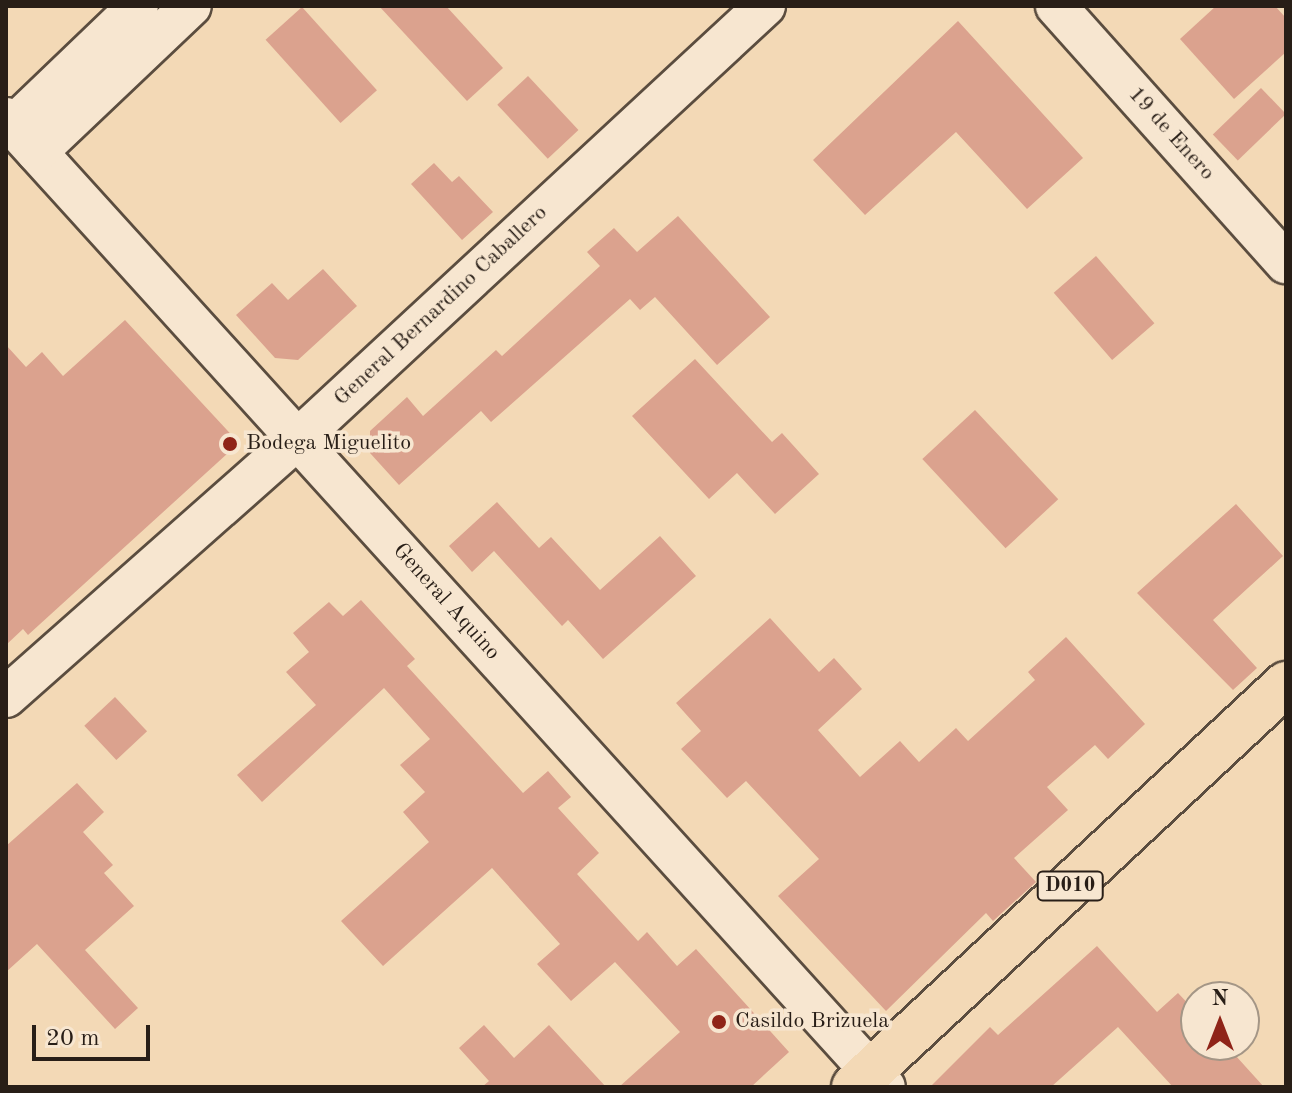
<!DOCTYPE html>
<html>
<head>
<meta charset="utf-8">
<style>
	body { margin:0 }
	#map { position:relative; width:1292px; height:1093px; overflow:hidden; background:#f3d9b6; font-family:"Old Standard TT",serif }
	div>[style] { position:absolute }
	.building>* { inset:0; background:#dba28e; transform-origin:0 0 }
	.roads { filter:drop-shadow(2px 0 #5b4d3f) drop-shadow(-2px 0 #5b4d3f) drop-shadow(0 2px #5b4d3f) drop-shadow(0 -2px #5b4d3f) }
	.minor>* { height:40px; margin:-20px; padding:0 20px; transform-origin:20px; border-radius:20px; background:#f7e6d0 }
	.major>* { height:44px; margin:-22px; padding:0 22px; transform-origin:22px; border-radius:22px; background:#f3d9b6 }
	.dots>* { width:22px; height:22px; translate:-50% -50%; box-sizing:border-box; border:4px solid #f7e6d0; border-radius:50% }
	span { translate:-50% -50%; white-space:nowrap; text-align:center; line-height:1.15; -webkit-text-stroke:7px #f7e6d0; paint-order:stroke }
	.shield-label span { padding:2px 6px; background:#f7e6d0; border:2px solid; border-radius:6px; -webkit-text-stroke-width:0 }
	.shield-label { font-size:20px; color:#281e17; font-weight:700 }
	.street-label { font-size:22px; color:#281e17 }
	.poi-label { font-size:22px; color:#281e17 }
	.left { translate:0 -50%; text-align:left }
	.frame { position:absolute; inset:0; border:8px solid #281e17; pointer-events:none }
	.north { position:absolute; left:1180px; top:981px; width:80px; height:80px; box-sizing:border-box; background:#f7e6d0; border:2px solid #a49686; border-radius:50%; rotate:0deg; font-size:22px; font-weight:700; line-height:32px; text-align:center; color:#281e17 }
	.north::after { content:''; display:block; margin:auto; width:28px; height:36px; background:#8f2418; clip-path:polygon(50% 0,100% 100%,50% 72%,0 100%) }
	.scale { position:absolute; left:32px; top:1025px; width:118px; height:36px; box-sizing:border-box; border:4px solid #281e17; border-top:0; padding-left:10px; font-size:24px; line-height:28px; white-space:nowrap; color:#281e17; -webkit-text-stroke:6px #f7e6d0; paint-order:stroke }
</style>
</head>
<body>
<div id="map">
	<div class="building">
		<i style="clip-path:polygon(379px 6px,446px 6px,503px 68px,467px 101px)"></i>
		<i style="clip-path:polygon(1216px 6px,1275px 6px,1286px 18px,1286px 52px,1234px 99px,1180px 39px)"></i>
		<i style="left:302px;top:7px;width:112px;height:49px;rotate:48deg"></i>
		<i style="clip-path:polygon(958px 21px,1083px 158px,1027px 209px,956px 132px,865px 215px,813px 160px)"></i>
		<i style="left:528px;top:76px;width:74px;height:42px;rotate:47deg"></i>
		<i style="left:1261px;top:88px;width:36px;height:67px;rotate:46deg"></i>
		<i style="clip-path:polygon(434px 163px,452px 182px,459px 176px,493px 212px,462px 240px,411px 184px)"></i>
		<i style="clip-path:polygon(678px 216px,770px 317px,717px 365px,655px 297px,640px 310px,630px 299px,491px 422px,481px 411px,399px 485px,370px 453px,370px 431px,407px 397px,423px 416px,496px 350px,502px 356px,600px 266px,587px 252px,614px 228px,637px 252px)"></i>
		<i style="left:1096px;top:256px;width:89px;height:56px;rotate:49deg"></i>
		<i style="clip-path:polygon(323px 269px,357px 306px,298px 360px,275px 358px,236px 315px,272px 283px,288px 300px)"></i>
		<i style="clip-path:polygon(125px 320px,239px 443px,28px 635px,23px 629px,6px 645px,6px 345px,26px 367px,42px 352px,63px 376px)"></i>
		<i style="clip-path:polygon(695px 359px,772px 442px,782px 433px,819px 474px,775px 514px,737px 473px,709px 499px,632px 416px)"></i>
		<i style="left:975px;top:410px;width:122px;height:72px;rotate:47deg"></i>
		<i style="clip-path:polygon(497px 502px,539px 548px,551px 537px,600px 590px,660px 536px,696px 576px,603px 659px,568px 620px,562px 626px,494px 551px,472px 572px,449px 546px)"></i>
		<i style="clip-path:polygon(1236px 504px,1283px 556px,1213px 620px,1257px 668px,1233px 690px,1137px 593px)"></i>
		<i style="clip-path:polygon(361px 600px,415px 659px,407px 666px,523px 793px,548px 771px,571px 797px,558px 808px,599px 853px,577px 874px,638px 941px,647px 932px,677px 966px,696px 949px,789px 1052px,751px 1087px,619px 1087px,680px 1032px,615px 962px,571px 1001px,537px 964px,560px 944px,492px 868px,383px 966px,341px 921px,429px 842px,403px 812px,425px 792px,400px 765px,430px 739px,384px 688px,262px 802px,237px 775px,316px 705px,286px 672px,309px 652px,293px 633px,329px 602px,343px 616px)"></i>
		<i style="clip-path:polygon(770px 618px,819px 672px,834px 658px,862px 689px,818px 730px,860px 777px,900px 741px,919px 762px,956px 728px,968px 741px,1035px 680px,1028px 672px,1066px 637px,1145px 724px,1108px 759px,1095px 745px,1047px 787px,1068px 810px,1014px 858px,1036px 882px,993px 921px,986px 913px,886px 1011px,778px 896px,819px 859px,746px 781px,727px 798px,681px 749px,701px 731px,676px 703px)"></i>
		<i style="left:115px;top:697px;width:47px;height:42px;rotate:47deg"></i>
		<i style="clip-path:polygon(77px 783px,104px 812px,83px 832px,113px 865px,104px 873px,134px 906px,85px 950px,138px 1008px,115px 1029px,37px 944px,6px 972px,6px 846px)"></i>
		<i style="clip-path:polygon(1097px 946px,1157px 1012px,1178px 993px,1196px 1012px,1196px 1045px,1226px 1045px,1264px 1087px,1173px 1087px,1118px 1027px,1051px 1087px,930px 1087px,990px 1027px,998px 1035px)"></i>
		<i style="clip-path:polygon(484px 1025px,514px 1058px,549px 1025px,606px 1087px,482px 1087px,489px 1081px,459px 1048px)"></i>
	</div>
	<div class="roads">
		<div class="minor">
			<i style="left:1056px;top:6px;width:345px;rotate:48.2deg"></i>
			<i style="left:6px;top:118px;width:1308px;rotate:47.79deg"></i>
			<i style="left:13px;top:126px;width:173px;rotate:-43.8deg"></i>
			<i style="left:37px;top:152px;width:212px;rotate:-43.5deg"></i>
			<i style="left:6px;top:697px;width:390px;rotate:-41.5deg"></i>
			<i style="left:298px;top:439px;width:637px;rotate:-42.84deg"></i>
		</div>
		<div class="major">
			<i style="left:854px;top:1087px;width:591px;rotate:-43.01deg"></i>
		</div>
	</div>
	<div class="dots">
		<i style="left:230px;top:444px;background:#8f2418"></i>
		<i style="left:719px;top:1022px;background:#8f2418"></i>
	</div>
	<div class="shield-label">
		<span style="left:1070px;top:886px">D010</span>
	</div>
	<div class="street-label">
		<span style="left:1171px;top:134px;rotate:48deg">19 de Enero</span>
		<span style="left:441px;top:306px;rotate:-43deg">General Bernardino Caballero</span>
		<span style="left:446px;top:602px;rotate:48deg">General Aquino</span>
	</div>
	<div class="poi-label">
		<span class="left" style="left:246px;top:444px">Bodega Miguelito</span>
		<span class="left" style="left:735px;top:1022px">Casildo Brizuela</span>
	</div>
	<div class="frame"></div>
	<div class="north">N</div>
	<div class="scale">20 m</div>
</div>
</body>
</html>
